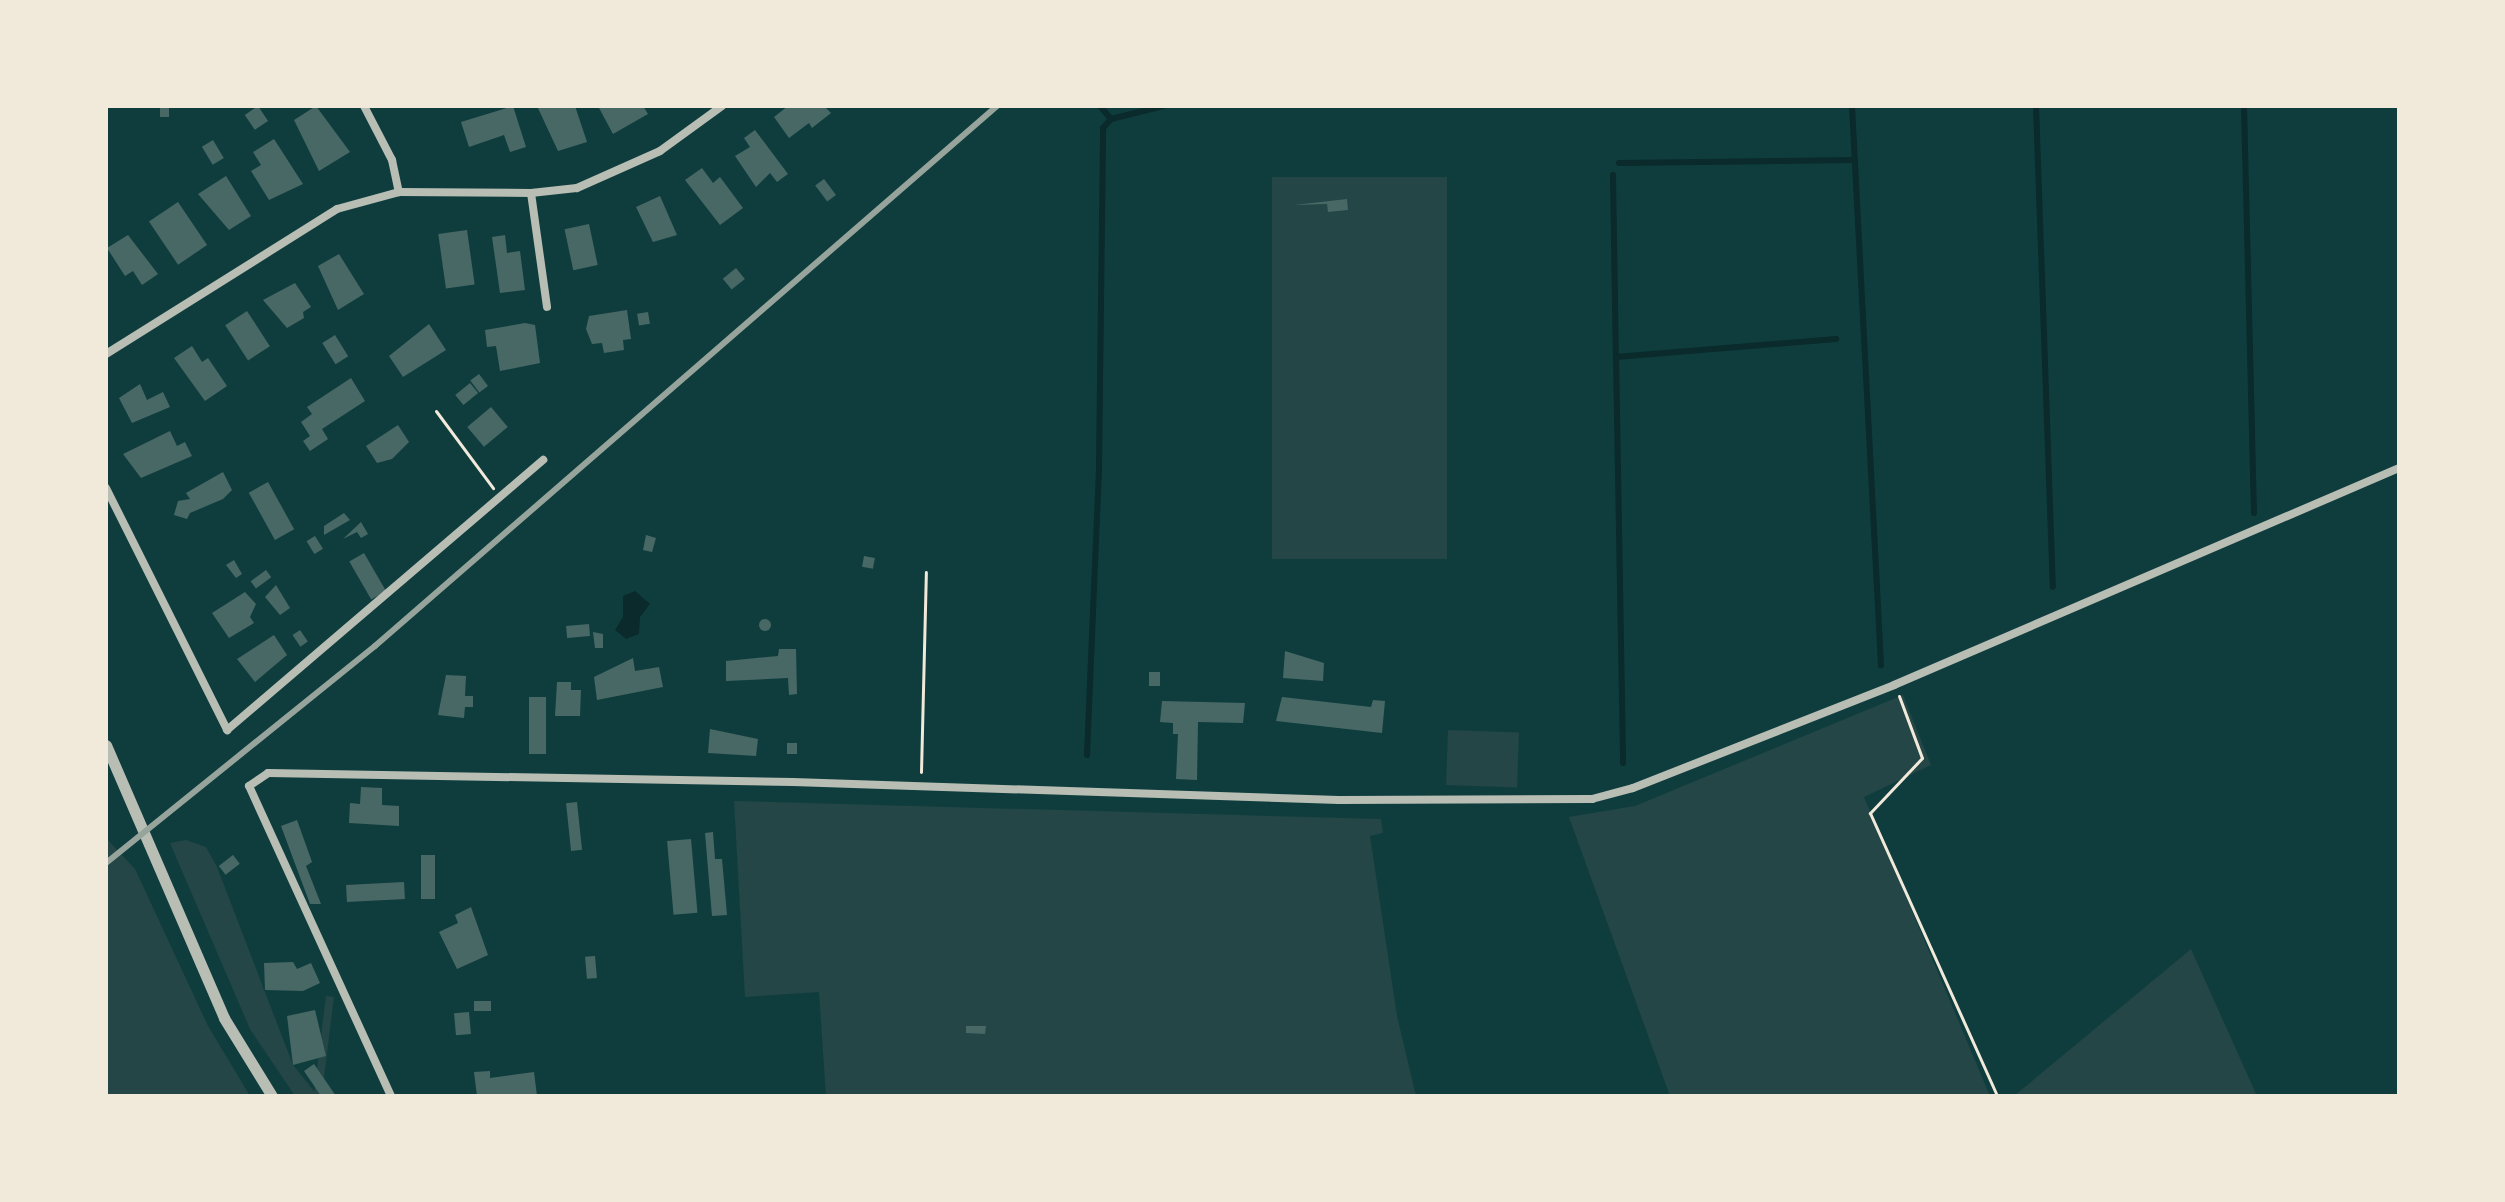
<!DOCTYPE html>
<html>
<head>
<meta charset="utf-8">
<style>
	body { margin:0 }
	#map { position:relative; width:2505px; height:1202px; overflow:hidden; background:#0f3d3e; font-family:Jost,sans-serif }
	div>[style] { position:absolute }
	.green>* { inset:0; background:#244646; transform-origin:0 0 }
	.water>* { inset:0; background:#0a2a2b }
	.stream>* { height:6px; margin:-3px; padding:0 3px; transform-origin:3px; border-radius:3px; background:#0a2a2b }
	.building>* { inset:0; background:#486865; transform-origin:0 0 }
	.round { border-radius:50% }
	.path>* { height:3px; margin:-1.5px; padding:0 1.5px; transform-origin:1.5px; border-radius:1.5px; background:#f1e9da }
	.minor>* { height:8px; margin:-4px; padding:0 4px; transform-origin:4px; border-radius:4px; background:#b8beb3 }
	.tertiary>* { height:11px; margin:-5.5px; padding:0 5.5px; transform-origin:5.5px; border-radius:5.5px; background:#b8beb3 }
	.rail>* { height:6px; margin:-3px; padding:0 3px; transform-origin:3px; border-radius:3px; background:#97a49c }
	span { translate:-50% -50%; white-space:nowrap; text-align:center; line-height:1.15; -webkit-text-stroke:7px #f1e9da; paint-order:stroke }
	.frame { position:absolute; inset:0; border:108px solid #f1e9da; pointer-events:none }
</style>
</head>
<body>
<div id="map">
	<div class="green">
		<i style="left:1447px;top:177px;width:382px;height:175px;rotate:90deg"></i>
		<i style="clip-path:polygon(1903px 695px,1931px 765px,1864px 797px,1990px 1096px,1670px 1096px,1569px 817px,1635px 806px)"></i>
		<i style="left:1448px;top:730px;width:71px;height:55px;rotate:2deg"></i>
		<i style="clip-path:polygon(734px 801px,1381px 819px,1383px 833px,1370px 836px,1397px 1016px,1416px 1096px,826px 1096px,819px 992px,745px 997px)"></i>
		<i style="clip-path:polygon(106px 838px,135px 869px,208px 1026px,250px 1096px,106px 1096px)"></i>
		<i style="clip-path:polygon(186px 840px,206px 847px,217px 867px,293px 1065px,318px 1096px,295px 1096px,250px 1029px,170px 843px)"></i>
		<i style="clip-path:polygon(2191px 949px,2257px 1096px,2014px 1096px)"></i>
		<i style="left:326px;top:996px;width:8px;height:110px;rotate:7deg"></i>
	</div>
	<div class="water">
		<i style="clip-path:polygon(635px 591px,650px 604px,640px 617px,639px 634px,626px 639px,615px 630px,623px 617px,623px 596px)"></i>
	</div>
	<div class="stream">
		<i style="left:1100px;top:106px;width:17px;rotate:50deg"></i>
		<i style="left:1111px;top:119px;width:55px;rotate:-13.8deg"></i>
		<i style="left:1852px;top:106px;width:560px;rotate:87.03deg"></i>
		<i style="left:2036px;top:106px;width:481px;rotate:88deg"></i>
		<i style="left:2244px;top:106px;width:407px;rotate:88.6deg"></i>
		<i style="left:1619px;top:163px;width:236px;rotate:-0.7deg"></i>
		<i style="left:1613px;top:175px;width:182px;rotate:89.1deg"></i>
		<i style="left:1616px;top:357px;width:221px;rotate:-4.7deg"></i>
		<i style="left:1616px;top:357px;width:406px;rotate:89deg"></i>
		<i style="left:1087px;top:755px;width:290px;rotate:-87.6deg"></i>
		<i style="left:1099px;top:465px;width:337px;rotate:-89.3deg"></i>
		<i style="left:1103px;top:128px;width:12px;rotate:-48deg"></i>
	</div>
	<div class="building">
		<i style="left:160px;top:106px;width:9px;height:11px"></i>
		<i style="left:258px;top:106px;width:18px;height:16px;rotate:56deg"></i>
		<i style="clip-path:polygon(316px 106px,350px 152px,319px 171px,294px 120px)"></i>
		<i style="clip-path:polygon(513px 106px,526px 147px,510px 152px,504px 135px,469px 147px,461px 122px)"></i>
		<i style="clip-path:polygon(537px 106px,575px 106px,587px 142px,558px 151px)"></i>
		<i style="clip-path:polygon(598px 106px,643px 106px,648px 114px,613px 134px)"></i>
		<i style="clip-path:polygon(788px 106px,824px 106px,831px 113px,812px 128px,809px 123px,789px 138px,774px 117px)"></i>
		<i style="clip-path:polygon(755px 130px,788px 174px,777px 182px,770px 173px,756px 187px,735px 156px,750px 147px,744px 138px)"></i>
		<i style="clip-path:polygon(274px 139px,303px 184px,269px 200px,251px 171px,261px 165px,253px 152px)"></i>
		<i style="left:213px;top:140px;width:21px;height:13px;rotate:59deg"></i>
		<i style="clip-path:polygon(702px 168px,713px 183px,720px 177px,743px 208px,720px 225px,685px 180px)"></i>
		<i style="clip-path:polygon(226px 176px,251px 216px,229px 230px,198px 194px)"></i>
		<i style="left:824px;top:179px;width:20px;height:11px;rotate:53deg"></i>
		<i style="clip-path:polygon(660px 196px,677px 235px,653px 242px,636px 207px)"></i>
		<i style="clip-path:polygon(1347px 199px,1348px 210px,1328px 212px,1327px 204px,1294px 205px)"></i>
		<i style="left:178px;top:202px;width:52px;height:35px;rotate:56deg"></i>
		<i style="left:589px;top:224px;width:42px;height:25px;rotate:78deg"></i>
		<i style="left:467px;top:230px;width:55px;height:29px;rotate:82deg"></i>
		<i style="clip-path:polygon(128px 235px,158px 274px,142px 285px,133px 271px,125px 276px,107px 248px)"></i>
		<i style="clip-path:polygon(505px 235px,507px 253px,520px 251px,525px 290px,500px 293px,492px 237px)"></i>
		<i style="clip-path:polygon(339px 254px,364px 294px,338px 310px,318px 266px)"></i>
		<i style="left:736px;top:268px;width:14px;height:17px;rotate:51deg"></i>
		<i style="clip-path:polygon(295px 283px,311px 307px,303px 312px,304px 318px,287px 328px,263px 300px)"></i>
		<i style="clip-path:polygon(627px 310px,631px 339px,623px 340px,624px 350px,604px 353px,602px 343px,592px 344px,586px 329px,589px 316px)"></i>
		<i style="left:247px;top:311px;width:42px;height:26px;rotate:57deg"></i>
		<i style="left:648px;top:312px;width:12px;height:11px;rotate:81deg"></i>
		<i style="clip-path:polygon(525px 323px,535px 325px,540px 363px,500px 371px,496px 346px,487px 347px,485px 330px)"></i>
		<i style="clip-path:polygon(429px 324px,446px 350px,403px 377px,389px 356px)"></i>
		<i style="left:335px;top:335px;width:25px;height:15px;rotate:58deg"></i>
		<i style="clip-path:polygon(192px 346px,202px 362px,208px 358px,227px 386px,205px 401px,174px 358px)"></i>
		<i style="left:479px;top:374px;width:15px;height:11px;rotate:53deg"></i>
		<i style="clip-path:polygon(351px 378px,365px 401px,322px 429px,328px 439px,310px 451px,303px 441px,310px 436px,301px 422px,312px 414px,307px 407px)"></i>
		<i style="left:470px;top:383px;width:13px;height:19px;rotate:51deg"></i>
		<i style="clip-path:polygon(140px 384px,147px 400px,163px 392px,170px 407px,132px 423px,119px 398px)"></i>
		<i style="left:491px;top:407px;width:26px;height:31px;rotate:50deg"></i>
		<i style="clip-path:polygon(398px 425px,409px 442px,392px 459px,377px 463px,366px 446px)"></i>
		<i style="clip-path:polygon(170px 431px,177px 446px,185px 442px,192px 456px,141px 478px,123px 454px)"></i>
		<i style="clip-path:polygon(223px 472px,232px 490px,223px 499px,190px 513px,187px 519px,174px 515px,178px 501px,190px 499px,186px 493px)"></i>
		<i style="left:268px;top:482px;width:54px;height:22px;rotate:61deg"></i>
		<i style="clip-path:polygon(344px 513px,350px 520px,324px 535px,324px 526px)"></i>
		<i style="clip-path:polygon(361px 522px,368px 534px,361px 538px,357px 532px,343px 539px)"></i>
		<i style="clip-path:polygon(646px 535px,656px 538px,652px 552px,643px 550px)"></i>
		<i style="left:315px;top:536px;width:15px;height:10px;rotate:58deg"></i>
		<i style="left:364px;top:553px;width:44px;height:17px;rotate:60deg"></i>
		<i style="left:864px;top:556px;width:11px;height:11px;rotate:10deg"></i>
		<i style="clip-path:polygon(234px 560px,242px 574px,236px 578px,226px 565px)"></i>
		<i style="left:266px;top:570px;width:9px;height:19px;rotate:54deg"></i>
		<i style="clip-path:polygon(276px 585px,290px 608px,280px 615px,265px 597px)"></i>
		<i style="clip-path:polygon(245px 592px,256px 604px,250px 617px,254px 623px,229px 638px,212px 613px)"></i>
		<i class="round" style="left:759px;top:619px;width:12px;height:12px"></i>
		<i style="left:589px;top:624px;width:12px;height:23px;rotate:85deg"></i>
		<i style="left:300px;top:630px;width:14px;height:9px;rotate:56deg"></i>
		<i style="clip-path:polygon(593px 632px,603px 634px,603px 648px,595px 648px)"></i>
		<i style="clip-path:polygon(274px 635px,287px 655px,255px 682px,237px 659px)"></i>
		<i style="clip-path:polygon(779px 649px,796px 649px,797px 694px,789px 695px,788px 678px,726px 681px,726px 661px,778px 656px)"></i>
		<i style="clip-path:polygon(1285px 651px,1324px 663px,1323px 681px,1283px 678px)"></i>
		<i style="clip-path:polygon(633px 658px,635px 671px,659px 667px,663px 687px,597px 700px,594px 677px)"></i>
		<i style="left:1149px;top:672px;width:11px;height:14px"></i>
		<i style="clip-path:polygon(446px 675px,466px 676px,465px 696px,473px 696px,473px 707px,465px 707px,464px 718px,438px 715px)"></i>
		<i style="clip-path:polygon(557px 682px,571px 682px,571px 690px,581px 690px,580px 716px,555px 716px)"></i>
		<i style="left:529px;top:697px;width:17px;height:57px"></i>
		<i style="clip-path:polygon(1282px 697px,1371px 707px,1373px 700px,1385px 701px,1382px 733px,1276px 721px)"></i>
		<i style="clip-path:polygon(1162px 701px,1245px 703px,1243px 723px,1198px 722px,1197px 780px,1176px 779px,1178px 734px,1173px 734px,1173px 723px,1160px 722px)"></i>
		<i style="clip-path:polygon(710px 729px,758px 739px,756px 756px,708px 753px)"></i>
		<i style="left:787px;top:743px;width:10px;height:11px"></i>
		<i style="clip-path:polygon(361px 787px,382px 788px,382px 805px,399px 806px,399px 826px,349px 823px,350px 803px,360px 804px)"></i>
		<i style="left:577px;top:802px;width:48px;height:11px;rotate:84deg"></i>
		<i style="clip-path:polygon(297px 820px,312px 862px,306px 866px,321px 904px,310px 904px,281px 826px)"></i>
		<i style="clip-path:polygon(713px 832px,715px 859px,722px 859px,727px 915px,712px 916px,705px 833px)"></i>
		<i style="left:691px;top:839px;width:74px;height:24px;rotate:85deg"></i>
		<i style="left:233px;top:855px;width:11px;height:18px;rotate:52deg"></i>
		<i style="left:421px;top:855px;width:14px;height:44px"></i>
		<i style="left:404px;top:882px;width:17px;height:58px;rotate:87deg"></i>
		<i style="clip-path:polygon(471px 907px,488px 955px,457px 969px,439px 932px,458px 923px,455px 915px)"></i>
		<i style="left:595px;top:956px;width:22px;height:10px;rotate:85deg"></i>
		<i style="clip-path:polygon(293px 962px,297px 969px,311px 963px,320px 983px,303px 991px,265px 990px,264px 963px)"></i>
		<i style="left:491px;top:1001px;width:10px;height:17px;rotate:90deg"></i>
		<i style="clip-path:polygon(315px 1010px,326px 1056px,293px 1065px,287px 1016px)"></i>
		<i style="left:469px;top:1012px;width:22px;height:15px;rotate:85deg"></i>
		<i style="clip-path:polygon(966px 1026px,986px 1026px,985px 1034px,966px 1033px)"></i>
		<i style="clip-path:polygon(314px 1064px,336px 1096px,321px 1096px,304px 1071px)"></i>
		<i style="clip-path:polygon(490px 1071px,490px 1078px,534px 1072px,537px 1096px,477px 1096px,474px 1072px)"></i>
	</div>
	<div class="path">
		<i style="left:436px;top:411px;width:96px;rotate:53.5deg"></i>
		<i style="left:1899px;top:696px;width:66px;rotate:69.6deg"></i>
		<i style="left:1922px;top:758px;width:76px;rotate:133.4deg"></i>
		<i style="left:1870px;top:813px;width:310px;rotate:65.8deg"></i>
		<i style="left:921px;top:772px;width:200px;rotate:-88.6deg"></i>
	</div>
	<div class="minor">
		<i style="left:364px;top:106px;width:61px;rotate:62.6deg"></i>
		<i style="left:392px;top:160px;width:33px;rotate:78deg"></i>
		<i style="left:531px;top:193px;width:115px;rotate:82deg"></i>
		<i style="left:106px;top:354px;width:273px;rotate:-32.1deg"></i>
		<i style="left:337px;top:209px;width:64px;rotate:-15.3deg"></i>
		<i style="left:399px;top:192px;width:132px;rotate:0.4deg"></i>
		<i style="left:531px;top:193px;width:46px;rotate:-6.2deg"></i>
		<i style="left:577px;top:188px;width:91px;rotate:-24deg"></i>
		<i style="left:660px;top:151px;width:77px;rotate:-36deg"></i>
		<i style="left:106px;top:488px;width:271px;rotate:63.4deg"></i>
		<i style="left:227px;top:730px;width:416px;rotate:-40.5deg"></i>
		<i style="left:391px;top:1096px;width:341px;rotate:-114.6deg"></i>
		<i style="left:249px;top:786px;width:23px;rotate:-34deg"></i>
		<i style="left:268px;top:773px;width:525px;rotate:0.98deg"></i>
		<i style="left:793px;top:782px;width:546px;rotate:1.89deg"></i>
		<i style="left:1339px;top:800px;width:253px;rotate:-0.2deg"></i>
		<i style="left:1592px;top:799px;width:42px;rotate:-15deg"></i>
		<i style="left:1633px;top:788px;width:281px;rotate:-21.5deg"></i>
		<i style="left:1894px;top:685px;width:550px;rotate:-23.25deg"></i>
	</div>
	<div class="tertiary">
		<i style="left:106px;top:745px;width:297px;rotate:66.6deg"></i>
		<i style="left:224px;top:1018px;width:92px;rotate:58.4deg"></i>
	</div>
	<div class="rail">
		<i style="left:106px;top:863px;width:346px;rotate:-38.9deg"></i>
		<i style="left:375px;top:646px;width:824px;rotate:-40.96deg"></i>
	</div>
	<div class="frame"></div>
</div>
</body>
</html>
